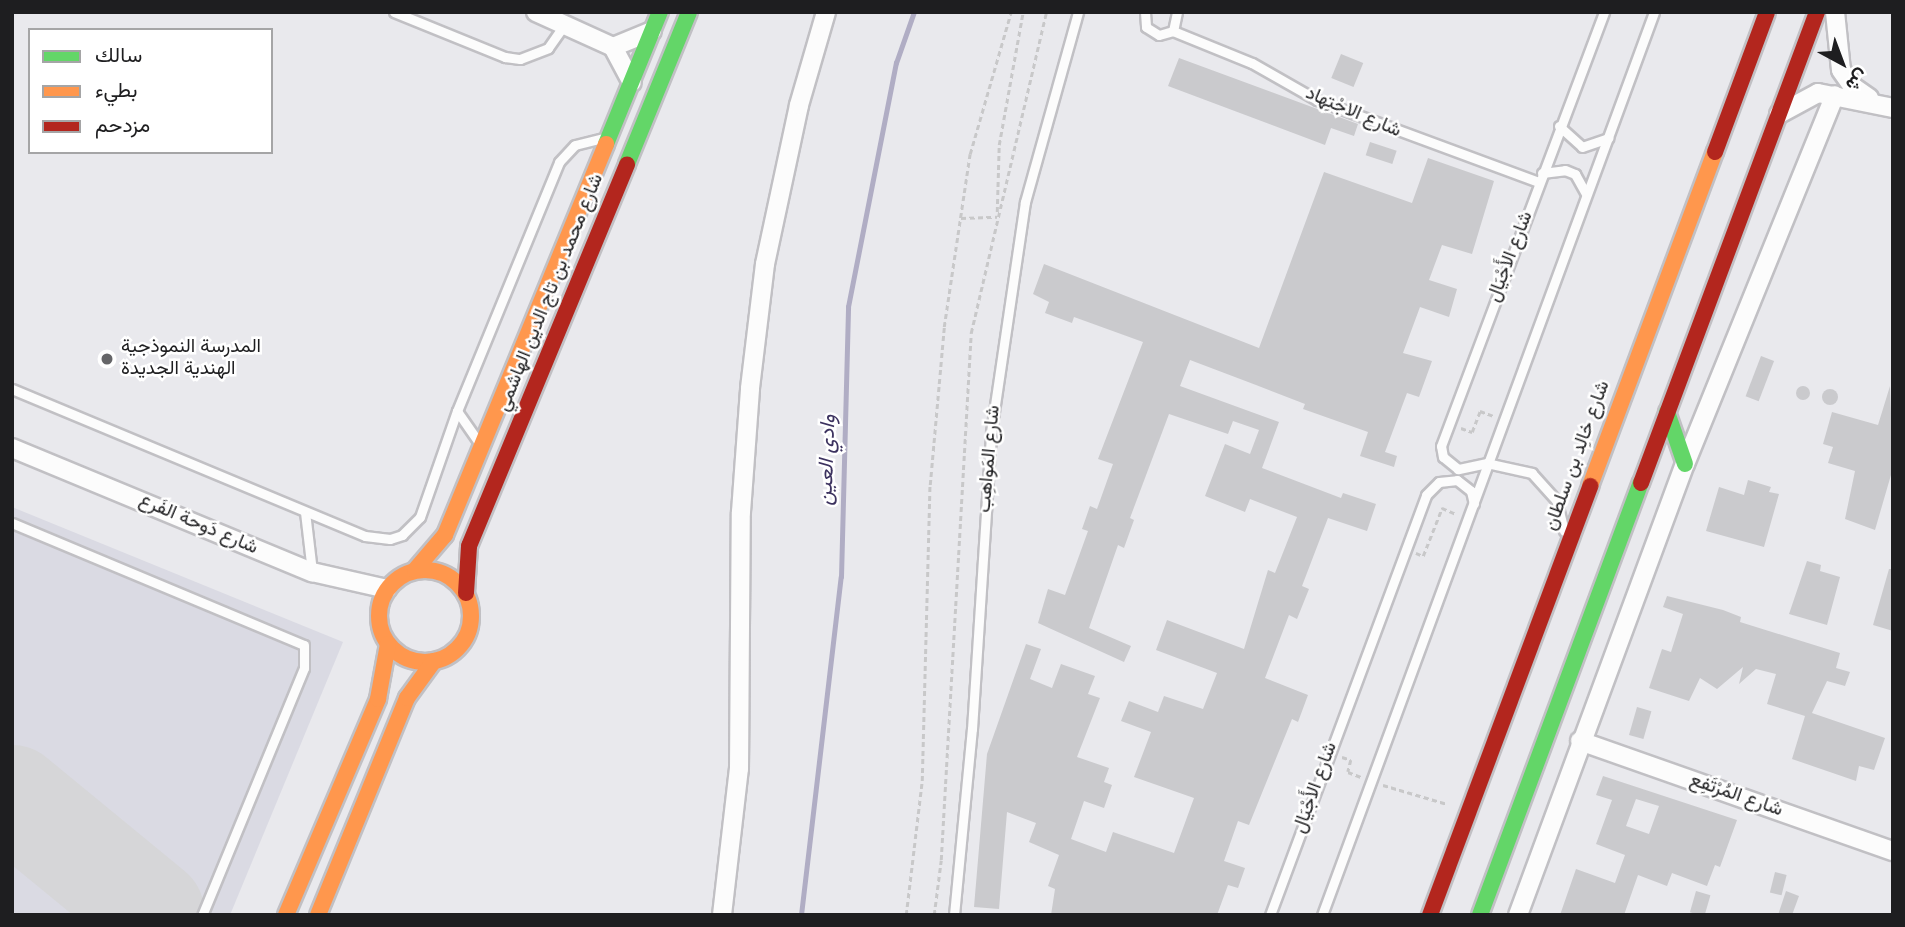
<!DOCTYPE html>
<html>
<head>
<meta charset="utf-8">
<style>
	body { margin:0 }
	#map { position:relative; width:1905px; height:927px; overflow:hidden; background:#e9e9ed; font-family:Georgia,Vazirmatn,serif }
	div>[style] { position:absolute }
	.built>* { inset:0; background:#dadae3 }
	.stream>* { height:4.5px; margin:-2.25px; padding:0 2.25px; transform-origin:2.25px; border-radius:2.25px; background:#b0adc4 }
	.runway>* { height:105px; margin:-52.5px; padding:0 52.5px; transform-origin:52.5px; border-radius:52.5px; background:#d6d6d8 }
	.building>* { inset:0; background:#cacacd; transform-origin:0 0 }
	.round { border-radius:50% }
	.path>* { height:2.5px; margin-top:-1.25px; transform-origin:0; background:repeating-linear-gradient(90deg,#c8c8c9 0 5px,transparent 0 8.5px) }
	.roads { filter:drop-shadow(2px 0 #c1c0c4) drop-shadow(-2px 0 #c1c0c4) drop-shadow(0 2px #c1c0c4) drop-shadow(0 -2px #c1c0c4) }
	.lane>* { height:9px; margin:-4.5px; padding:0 4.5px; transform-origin:4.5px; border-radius:4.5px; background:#fcfcfc }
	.street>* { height:18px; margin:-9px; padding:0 9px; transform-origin:9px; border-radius:9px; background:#fcfcfc }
	.fast>* { height:16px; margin:-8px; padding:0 8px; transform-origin:8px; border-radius:8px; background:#63d668 }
	.slow>* { height:16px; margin:-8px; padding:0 8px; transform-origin:8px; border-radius:8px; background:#ff974d }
	.slow>.ring { margin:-8px; padding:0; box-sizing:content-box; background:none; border:16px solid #ff974d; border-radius:50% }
	.jam>* { height:16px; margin:-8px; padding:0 8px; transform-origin:8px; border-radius:8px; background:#b3261e }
	.dots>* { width:19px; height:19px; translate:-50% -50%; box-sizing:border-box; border:4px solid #fff; border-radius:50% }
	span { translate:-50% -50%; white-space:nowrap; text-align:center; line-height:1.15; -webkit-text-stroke:5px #fff; paint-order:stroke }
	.street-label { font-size:19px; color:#1e1e20 }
	.poi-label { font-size:19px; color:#1e1e20 }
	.left { translate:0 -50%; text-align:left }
	.water-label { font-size:21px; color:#3c325f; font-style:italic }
	.frame { position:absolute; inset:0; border:14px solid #1e1e20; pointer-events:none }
	.legend { position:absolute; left:28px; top:28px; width:245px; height:126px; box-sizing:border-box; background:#fff; border:2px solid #a5a5a6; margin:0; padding:9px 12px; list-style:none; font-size:21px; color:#1e1e20 }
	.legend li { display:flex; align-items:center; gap:14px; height:35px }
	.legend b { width:35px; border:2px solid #a5a5a6 }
	.north { position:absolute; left:1807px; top:28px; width:70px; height:70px; -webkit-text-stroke:5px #fff; paint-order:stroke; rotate:139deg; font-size:19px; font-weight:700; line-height:28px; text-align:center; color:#1e1e20 }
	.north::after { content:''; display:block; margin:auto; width:24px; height:32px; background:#1e1e20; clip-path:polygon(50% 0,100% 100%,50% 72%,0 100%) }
</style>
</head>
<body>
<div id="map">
	<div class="built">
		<i style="clip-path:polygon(12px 507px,343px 642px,230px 915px,12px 915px)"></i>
	</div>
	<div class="stream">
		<i style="left:801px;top:915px;width:340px;rotate:-83.3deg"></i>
		<i style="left:841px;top:577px;width:270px;rotate:-88.5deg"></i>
		<i style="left:848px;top:307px;width:249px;rotate:-78.9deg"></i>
		<i style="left:896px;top:63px;width:54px;rotate:-70.6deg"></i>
	</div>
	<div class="runway">
		<i style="left:12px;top:797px;width:180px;rotate:39.4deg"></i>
	</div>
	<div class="building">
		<i style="left:1341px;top:54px;width:24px;height:26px;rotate:22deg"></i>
		<i style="clip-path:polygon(1179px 58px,1358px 124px,1354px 136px,1331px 128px,1325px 145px,1168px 86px)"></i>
		<i style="left:1370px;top:142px;width:28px;height:14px;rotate:18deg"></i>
		<i style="clip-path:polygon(1428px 158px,1494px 181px,1472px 254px,1442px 245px,1429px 280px,1457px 289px,1449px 317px,1420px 307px,1403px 353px,1432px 361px,1419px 397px,1407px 393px,1385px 452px,1397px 456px,1394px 467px,1360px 456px,1368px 432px,1303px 409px,1305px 404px,1256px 385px,1190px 360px,1180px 386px,1279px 422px,1262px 468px,1341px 498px,1343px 493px,1376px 504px,1367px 531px,1328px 518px,1302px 586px,1309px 589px,1297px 619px,1289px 615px,1265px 678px,1308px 695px,1298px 722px,1292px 719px,1249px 825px,1238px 821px,1224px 861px,1245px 868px,1238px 888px,1228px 885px,1217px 915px,1051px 915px,1055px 889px,1048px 886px,1059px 855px,1029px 842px,1036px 823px,1007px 812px,999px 909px,974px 907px,987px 754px,1026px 644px,1041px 649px,1030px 679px,1052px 688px,1061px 664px,1095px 676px,1088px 694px,1100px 698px,1077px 757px,1109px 768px,1104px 782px,1112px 785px,1104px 808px,1084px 801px,1071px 839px,1106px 852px,1113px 832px,1174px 853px,1194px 798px,1134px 777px,1151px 732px,1121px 721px,1129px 701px,1158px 712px,1164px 696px,1203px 709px,1217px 673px,1156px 650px,1167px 620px,1244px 649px,1268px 570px,1275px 573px,1297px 517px,1250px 499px,1245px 512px,1205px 496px,1225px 444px,1250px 454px,1259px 430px,1233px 421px,1228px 434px,1169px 414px,1130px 518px,1134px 520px,1124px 548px,1118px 545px,1089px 628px,1131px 646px,1124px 662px,1038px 623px,1048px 589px,1065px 595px,1088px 531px,1082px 529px,1090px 506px,1097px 509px,1113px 464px,1098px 459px,1143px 342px,1074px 317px,1072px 323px,1045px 313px,1049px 302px,1033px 294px,1044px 264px,1259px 348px,1324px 172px,1412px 203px)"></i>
		<i style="left:1761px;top:356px;width:14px;height:43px;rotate:21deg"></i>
		<i style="clip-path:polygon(1890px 386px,1893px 468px,1875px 530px,1845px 519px,1855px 471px,1828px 463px,1833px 447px,1823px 444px,1832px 412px,1878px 425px)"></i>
		<i class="round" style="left:1796px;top:386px;width:14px;height:14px"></i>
		<i class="round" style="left:1822px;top:389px;width:16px;height:16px"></i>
		<i style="clip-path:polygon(1748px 480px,1771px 487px,1769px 492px,1779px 494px,1764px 547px,1706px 531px,1719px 487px,1744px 495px)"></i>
		<i style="clip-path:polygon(1807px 561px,1821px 565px,1820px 571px,1840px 577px,1827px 625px,1789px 614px)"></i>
		<i style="clip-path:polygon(1889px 569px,1893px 569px,1893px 631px,1873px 625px)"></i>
		<i style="clip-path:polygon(1667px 596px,1723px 610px,1741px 617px,1740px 622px,1840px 653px,1836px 668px,1850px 672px,1845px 686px,1827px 681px,1812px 713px,1885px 738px,1874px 770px,1859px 766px,1856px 781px,1792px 759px,1805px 716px,1767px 704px,1776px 674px,1756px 669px,1739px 684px,1743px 667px,1717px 689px,1700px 678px,1689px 701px,1649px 688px,1662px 649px,1671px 652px,1683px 614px,1663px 607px)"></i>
		<i style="left:1637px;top:707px;width:15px;height:29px;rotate:16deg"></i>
		<i style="clip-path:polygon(evenodd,1603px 776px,1737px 820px,1720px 867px,1715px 865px,1707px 886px,1672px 873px,1667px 886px,1638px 875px,1624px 915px,1560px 915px,1576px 869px,1615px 883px,1625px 855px,1596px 844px,1612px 800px,1596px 795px,1603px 776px,1636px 799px,1659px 806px,1649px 834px,1626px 826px,1636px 799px)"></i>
		<i style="left:1775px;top:872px;width:12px;height:21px;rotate:14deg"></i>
		<i style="left:1696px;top:891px;width:15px;height:22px;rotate:16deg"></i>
		<i style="clip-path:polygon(1786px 891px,1799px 896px,1792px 915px,1778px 915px)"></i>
	</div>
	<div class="path">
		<i style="left:997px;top:212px;width:67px;rotate:-88.3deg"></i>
		<i style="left:999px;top:145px;width:135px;rotate:-79.8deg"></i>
		<i style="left:961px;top:218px;width:36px;rotate:-2deg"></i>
		<i style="left:1461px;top:428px;width:12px;rotate:20deg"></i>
		<i style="left:1472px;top:432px;width:22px;rotate:-69deg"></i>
		<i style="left:1480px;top:411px;width:15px;rotate:20deg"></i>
		<i style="left:1416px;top:553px;width:8px;rotate:23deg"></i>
		<i style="left:1423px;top:556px;width:52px;rotate:-68.4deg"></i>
		<i style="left:1442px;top:508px;width:15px;rotate:23deg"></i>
		<i style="left:1342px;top:757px;width:9px;rotate:18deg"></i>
		<i style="left:1351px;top:760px;width:12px;rotate:104deg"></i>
		<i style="left:1348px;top:772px;width:14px;rotate:21deg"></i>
		<i style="left:1383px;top:785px;width:67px;rotate:16.5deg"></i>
		<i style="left:906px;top:915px;width:135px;rotate:-83.2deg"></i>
		<i style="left:922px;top:781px;width:296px;rotate:-88.5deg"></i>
		<i style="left:930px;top:485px;width:159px;rotate:-84.9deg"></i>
		<i style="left:944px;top:327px;width:175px;rotate:-81.5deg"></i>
		<i style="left:970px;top:154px;width:148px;rotate:-73.9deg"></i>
		<i style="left:934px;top:915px;width:55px;rotate:-82.7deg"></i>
		<i style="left:941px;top:860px;width:528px;rotate:-86.74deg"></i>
		<i style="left:971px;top:333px;width:330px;rotate:-76.8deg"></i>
	</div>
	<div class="roads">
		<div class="lane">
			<i style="left:394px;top:12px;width:120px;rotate:22.1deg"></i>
			<i style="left:505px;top:57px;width:15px;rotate:8deg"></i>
			<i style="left:520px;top:59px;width:30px;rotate:-21deg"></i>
			<i style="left:548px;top:48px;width:28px;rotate:-55deg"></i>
			<i style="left:1145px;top:12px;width:15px;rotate:86deg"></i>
			<i style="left:1146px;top:27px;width:15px;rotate:32deg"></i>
			<i style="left:1159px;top:35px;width:15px;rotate:-16deg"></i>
			<i style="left:1173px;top:31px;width:19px;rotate:-78deg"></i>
			<i style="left:1173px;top:31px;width:85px;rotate:22.1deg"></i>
			<i style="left:1252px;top:63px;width:75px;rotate:29.6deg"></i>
			<i style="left:1317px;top:100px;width:237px;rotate:20.3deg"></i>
			<i style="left:1559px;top:126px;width:31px;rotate:42deg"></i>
			<i style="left:1582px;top:147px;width:28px;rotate:-19deg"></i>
			<i style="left:1542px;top:173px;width:23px;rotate:-7deg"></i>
			<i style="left:1565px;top:170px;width:11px;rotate:22deg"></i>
			<i style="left:1575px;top:174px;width:23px;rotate:61deg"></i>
			<i style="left:12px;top:389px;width:382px;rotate:22.6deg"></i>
			<i style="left:365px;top:536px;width:25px;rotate:7deg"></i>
			<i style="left:390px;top:539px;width:13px;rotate:-18deg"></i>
			<i style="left:402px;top:535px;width:25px;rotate:-45deg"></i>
			<i style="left:420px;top:517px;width:112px;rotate:-70.8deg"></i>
			<i style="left:457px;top:411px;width:269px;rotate:-67.7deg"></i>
			<i style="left:559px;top:162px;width:23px;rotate:-47deg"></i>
			<i style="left:575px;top:145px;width:30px;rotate:-14deg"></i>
			<i style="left:457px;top:411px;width:40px;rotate:55.1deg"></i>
			<i style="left:305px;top:512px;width:60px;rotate:83.3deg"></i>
			<i style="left:12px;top:523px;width:316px;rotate:22.7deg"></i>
			<i style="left:304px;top:645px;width:23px;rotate:90deg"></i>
			<i style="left:304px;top:668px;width:267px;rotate:112.4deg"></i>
			<i style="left:1564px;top:531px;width:32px;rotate:-104deg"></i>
			<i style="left:1556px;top:500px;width:36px;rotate:-132deg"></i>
			<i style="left:1532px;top:473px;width:46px;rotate:-167.5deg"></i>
			<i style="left:1487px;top:463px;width:30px;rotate:168deg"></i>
			<i style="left:1458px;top:469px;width:19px;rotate:-141deg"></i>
			<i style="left:1443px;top:457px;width:11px;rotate:-100deg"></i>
			<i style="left:1441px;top:446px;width:464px;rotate:-69.4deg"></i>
			<i style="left:954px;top:915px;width:187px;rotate:-84.5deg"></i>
			<i style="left:972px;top:729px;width:298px;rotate:-86.3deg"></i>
			<i style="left:991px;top:432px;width:232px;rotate:-81.6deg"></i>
			<i style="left:1025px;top:202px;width:197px;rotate:-74.4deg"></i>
			<i style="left:1270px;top:915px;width:448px;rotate:-69.6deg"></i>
			<i style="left:1426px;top:495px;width:18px;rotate:-45deg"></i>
			<i style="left:1439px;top:482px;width:18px;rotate:-6deg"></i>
			<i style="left:1457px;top:480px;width:18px;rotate:38deg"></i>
			<i style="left:1471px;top:491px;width:13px;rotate:77deg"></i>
			<i style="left:1322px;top:915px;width:962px;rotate:-69.81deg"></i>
		</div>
		<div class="street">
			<i style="left:536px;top:12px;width:85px;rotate:24.4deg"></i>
			<i style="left:613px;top:47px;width:40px;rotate:62deg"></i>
			<i style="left:1835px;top:12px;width:58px;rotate:84.1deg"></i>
			<i style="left:1841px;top:70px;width:19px;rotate:55deg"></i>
			<i style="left:1852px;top:86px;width:21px;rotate:35deg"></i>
			<i style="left:613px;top:47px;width:42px;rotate:-22.3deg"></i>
			<i style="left:1779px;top:114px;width:44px;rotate:-28.3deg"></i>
			<i style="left:1818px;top:93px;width:76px;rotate:11.3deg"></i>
			<i style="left:12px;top:448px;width:325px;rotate:22.5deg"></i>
			<i style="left:312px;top:572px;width:77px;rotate:12.8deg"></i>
			<i style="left:1580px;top:741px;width:332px;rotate:19.4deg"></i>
			<i style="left:722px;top:915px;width:147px;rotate:-83.4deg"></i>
			<i style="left:739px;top:769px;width:257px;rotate:-89.6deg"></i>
			<i style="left:741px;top:512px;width:124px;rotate:-85.8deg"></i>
			<i style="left:750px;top:388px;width:125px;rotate:-83.1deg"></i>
			<i style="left:765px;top:264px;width:163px;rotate:-77.9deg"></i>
			<i style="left:799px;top:105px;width:97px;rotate:-73.8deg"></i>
			<i style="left:1518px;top:915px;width:481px;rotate:-69.7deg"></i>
			<i style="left:1685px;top:464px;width:398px;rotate:-67.9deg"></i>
		</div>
		<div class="fast">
			<i style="left:606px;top:144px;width:143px;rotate:-67.8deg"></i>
			<i style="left:627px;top:164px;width:164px;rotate:-67.8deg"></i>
			<i style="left:1667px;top:412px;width:55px;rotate:70.9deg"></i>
			<i style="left:1480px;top:915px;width:461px;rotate:-69.6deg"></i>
		</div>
		<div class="slow">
			<i style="left:1590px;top:486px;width:357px;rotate:-69.5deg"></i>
			<i class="ring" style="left:379px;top:570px;width:76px;height:76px"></i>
			<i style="left:415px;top:570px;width:46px;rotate:-49.4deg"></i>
			<i style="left:445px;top:535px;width:423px;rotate:-67.6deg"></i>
			<i style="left:286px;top:915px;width:235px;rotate:-66.9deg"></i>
			<i style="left:378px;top:699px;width:56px;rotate:-79.7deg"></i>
			<i style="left:318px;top:915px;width:235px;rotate:-67.7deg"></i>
			<i style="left:407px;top:698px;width:46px;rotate:-53.9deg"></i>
		</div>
		<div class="jam">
			<i style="left:1715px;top:152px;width:149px;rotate:-69.6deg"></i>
			<i style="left:1641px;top:483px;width:503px;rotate:-69.51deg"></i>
			<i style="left:466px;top:593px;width:47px;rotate:-86.3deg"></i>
			<i style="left:469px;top:546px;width:413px;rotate:-67.5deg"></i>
			<i style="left:1430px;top:915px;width:458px;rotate:-69.5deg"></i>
		</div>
	</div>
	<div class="dots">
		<i style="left:107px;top:359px;background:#656568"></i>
	</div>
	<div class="street-label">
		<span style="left:1353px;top:113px;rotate:23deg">شارع الاجْتِهاد</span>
		<span style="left:1511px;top:257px;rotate:-69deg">شارع الأَجْيَال</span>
		<span style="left:551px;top:293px;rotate:-68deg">شارع محمد بن تاج الدين الهاشمي</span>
		<span style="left:1578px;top:456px;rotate:-70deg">شارع خالِد بن سلطان</span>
		<span style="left:990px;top:459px;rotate:-85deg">شارع المَواهِب</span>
		<span style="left:198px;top:525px;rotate:23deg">شارع دَوحة الفَرع</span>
		<span style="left:1316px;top:788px;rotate:-70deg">شارع الأَجْيَال</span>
		<span style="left:1736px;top:796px;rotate:19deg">شارع المُرْتَفِع</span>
	</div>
	<div class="poi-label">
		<span class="left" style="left:121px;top:359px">المدرسة النموذجية<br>الهندية الجديدة</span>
	</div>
	<div class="water-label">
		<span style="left:828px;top:460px;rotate:-88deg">وادي العين</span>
	</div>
	<div class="frame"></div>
	<ul class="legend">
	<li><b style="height:9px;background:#63d668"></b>سالك</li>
	<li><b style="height:9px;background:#ff974d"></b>بطيء</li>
	<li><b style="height:9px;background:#b3261e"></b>مزدحم</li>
	</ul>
	<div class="north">ش</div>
</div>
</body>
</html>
